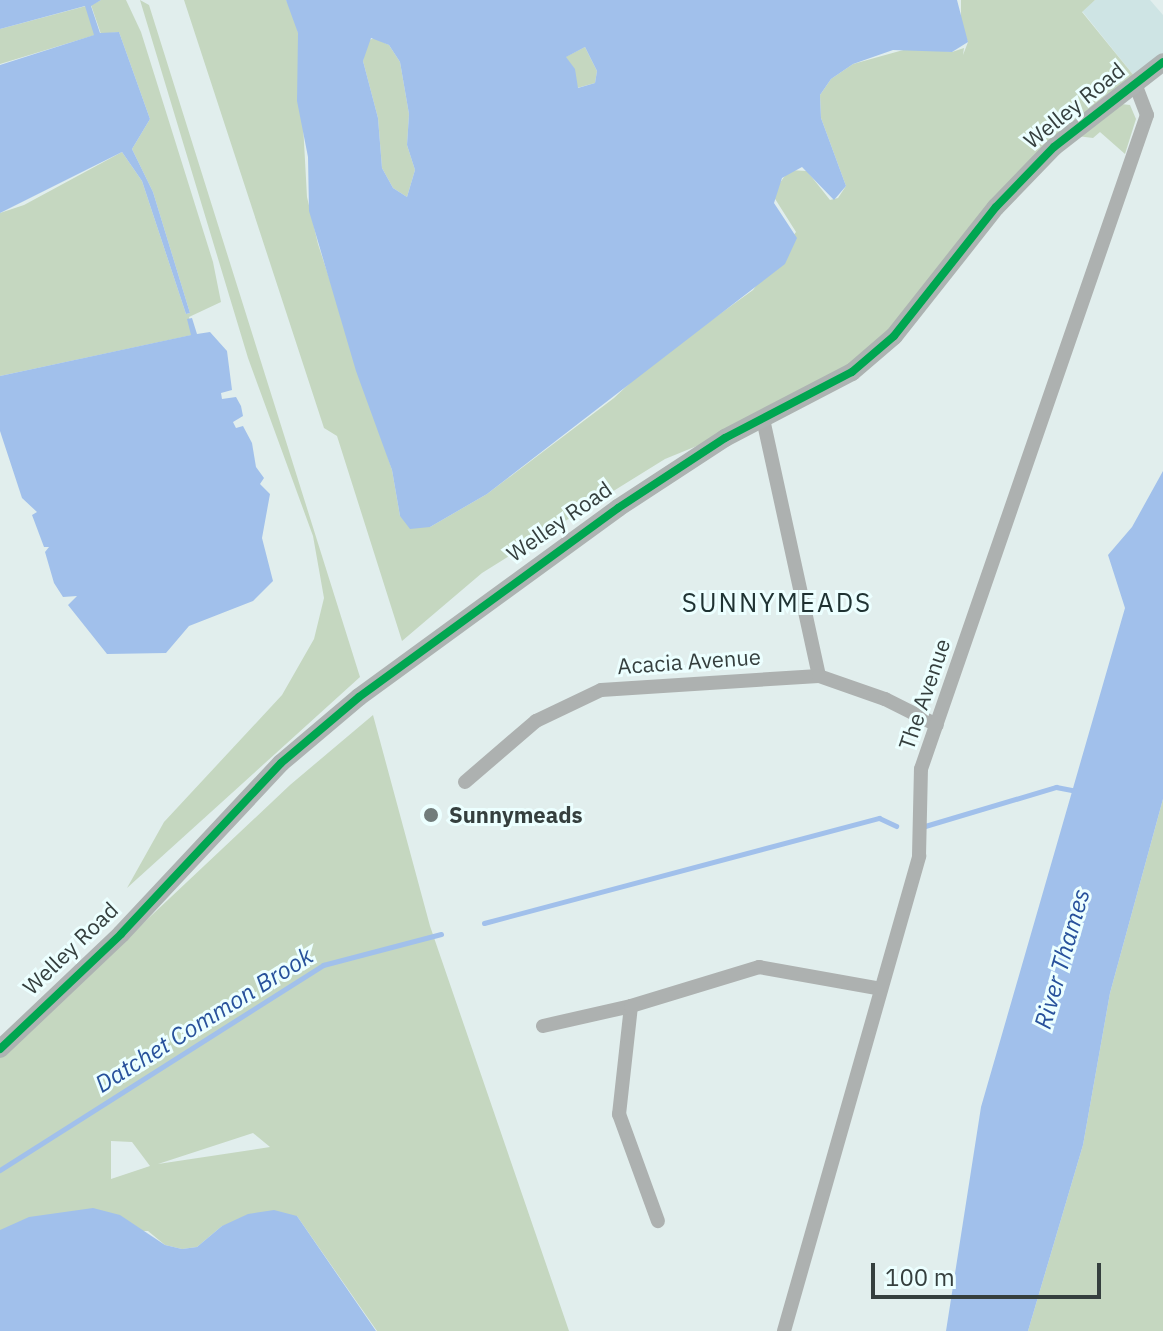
<!DOCTYPE html>
<html>
<head>
<meta charset="utf-8">
<style>
	body { margin:0 }
	#map { position:relative; width:1163px; height:1331px; overflow:hidden; background:#e1eeed; font-family:"IBM Plex Sans",sans-serif }
	div>[style] { position:absolute }
	.built>* { inset:0; background:#cee4e4 }
	.green>* { inset:0; background:#c5d7c0 }
	.water>* { inset:0; background:#a1c0eb }
	.stream>* { height:5px; margin:-2.5px; padding:0 2.5px; transform-origin:2.5px; border-radius:2.5px; background:#a1c0eb }
	.minor>* { height:14px; margin:-7px; padding:0 7px; transform-origin:7px; border-radius:7px; background:#adb1b0 }
	.major>* { height:18px; margin:-9px; padding:0 9px; transform-origin:9px; border-radius:9px; background:#adb3b2 }
	.bus-1>* { height:8px; margin:-4px; padding:0 4px; transform-origin:4px; border-radius:4px; background:#00a651 }
	.dots>* { width:22px; height:22px; translate:-50% -50%; box-sizing:border-box; border:4px solid #ecffff; border-radius:50% }
	span { translate:-50% -50%; white-space:nowrap; text-align:center; line-height:1.15; -webkit-text-stroke:6px #ecffff; paint-order:stroke }
	.street-label { font-size:22px; color:#353f3e }
	.poi-label { font-size:22px; color:#353f3e; font-weight:700 }
	.left { translate:0 -50%; text-align:left }
	.water-label { font-size:24px; color:#27519b; font-style:italic }
	.quarter-label { font-size:26px; color:#1f3232; letter-spacing:2px }
	.scale { position:absolute; left:871px; top:1263px; width:230px; height:36px; box-sizing:border-box; border:4px solid #353f3e; border-top:0; padding-left:10px; font-size:24px; line-height:28px; white-space:nowrap; color:#353f3e; -webkit-text-stroke:6px #ecffff; paint-order:stroke }
</style>
</head>
<body>
<div id="map">
	<div class="built">
		<i style="clip-path:polygon(1095px 0,1150px 0,1163px 15px,1163px 62px,1139px 82px,1082px 11px)"></i>
	</div>
	<div class="green">
		<i style="clip-path:polygon(101px 0,126px 0,141px 32px,213px 262px,221px 302px,189px 317px,192px 335px,0 376px,0 213px,24px 205px,122px 152px,142px 181px,186px 314px,190px 313px,153px 192px,132px 149px,150px 119px,119px 32px,101px 34px,91px 5px)"></i>
		<i style="clip-path:polygon(140px 0,149px 5px,360px 677px,127px 888px,164px 822px,282px 695px,314px 639px,324px 598px,313px 536px,248px 358px)"></i>
		<i style="clip-path:polygon(184px 0,286px 0,291px 9px,298px 32px,307px 197px,318px 244px,392px 470px,400px 516px,430px 527px,487px 494px,614px 398px,648px 366px,753px 290px,796px 232px,772px 194px,789px 170px,807px 171px,830px 200px,838px 198px,846px 186px,821px 118px,820px 95px,831px 79px,853px 64px,914px 47px,952px 52px,964px 48px,963px 55px,968px 42px,961px 25px,961px 0,1095px 0,1082px 12px,1139px 82px,1054px 147px,894px 336px,763px 419px,665px 459px,586px 508px,482px 573px,402px 641px,337px 436px,324px 428px)"></i>
		<i style="clip-path:polygon(86px 6px,95px 35px,0 64px,0 29px)"></i>
		<i style="clip-path:polygon(375px 38px,389px 45px,400px 62px,409px 114px,407px 145px,415px 170px,407px 197px,393px 188px,382px 168px,378px 118px,363px 61px,366px 41px)"></i>
		<i style="clip-path:polygon(585px 47px,597px 71px,595px 83px,577px 88px,565px 57px)"></i>
		<i style="clip-path:polygon(1121px 104px,1130px 105px,1136px 119px,1125px 154px,1100px 132px,1093px 138px,1077px 136px)"></i>
		<i style="clip-path:polygon(evenodd,373px 715px,430px 926px,569px 1331px,377px 1331px,297px 1216px,222px 1226px,197px 1247px,182px 1249px,165px 1245px,148px 1231px,0 1231px,0 1058px,290px 785px,373px 715px,253px 1133px,270px 1147px,158px 1164px,253px 1133px,373px 715px,111px 1141px,132px 1142px,150px 1166px,111px 1179px,111px 1141px)"></i>
		<i style="clip-path:polygon(1163px 799px,1163px 1331px,1028px 1331px,1083px 1145px,1110px 993px)"></i>
	</div>
	<div class="water">
		<i style="clip-path:polygon(0 0,101px 0,91px 6px,100px 33px,119px 32px,150px 119px,132px 149px,153px 192px,190px 313px,186px 314px,142px 181px,122px 152px,0 213px,0 65px,94px 35px,85px 6px,0 29px)"></i>
		<i style="clip-path:polygon(evenodd,286px 0,957px 0,968px 42px,952px 52px,893px 50px,853px 64px,831px 79px,820px 95px,821px 118px,846px 186px,834px 200px,802px 167px,782px 178px,774px 203px,797px 238px,785px 264px,487px 494px,430px 527px,410px 529px,400px 516px,392px 470px,356px 371px,309px 211px,308px 157px,297px 101px,298px 33px,286px 0,371px 38px,389px 45px,400px 62px,409px 114px,407px 145px,415px 170px,407px 197px,393px 188px,382px 168px,378px 118px,363px 61px,371px 38px,286px 0,585px 47px,597px 71px,595px 83px,578px 88px,575px 69px,566px 57px,585px 47px)"></i>
		<i style="clip-path:polygon(192px 318px,197px 334px,210px 332px,227px 351px,232px 390px,221px 393px,222px 399px,236px 397px,241px 406px,243px 416px,233px 422px,236px 428px,243px 426px,252px 443px,256px 467px,264px 478px,260px 484px,270px 494px,262px 538px,273px 581px,253px 601px,189px 626px,166px 653px,107px 654px,68px 605px,77px 596px,63px 597px,54px 583px,45px 552px,49px 547px,44px 547px,32px 515px,37px 512px,22px 498px,0 431px,0 376px,191px 335px,187px 319px)"></i>
		<i style="clip-path:polygon(1163px 471px,1163px 799px,1110px 993px,1083px 1145px,1028px 1331px,946px 1331px,981px 1107px,1125px 608px,1108px 555px,1132px 527px)"></i>
		<i style="clip-path:polygon(93px 1208px,120px 1215px,165px 1245px,182px 1249px,197px 1247px,222px 1226px,248px 1214px,274px 1210px,297px 1216px,376px 1331px,0 1331px,0 1230px,29px 1217px)"></i>
	</div>
	<div class="stream">
		<i style="left:925px;top:826px;width:137px;rotate:-16.6deg"></i>
		<i style="left:1056px;top:787px;width:21px;rotate:11deg"></i>
		<i style="left:484px;top:923px;width:409px;rotate:-14.9deg"></i>
		<i style="left:879px;top:818px;width:19px;rotate:25deg"></i>
		<i style="left:0;top:1170px;width:383px;rotate:-32.4deg"></i>
		<i style="left:323px;top:965px;width:122px;rotate:-14.7deg"></i>
	</div>
	<div class="minor">
		<i style="left:763px;top:419px;width:263px;rotate:77.7deg"></i>
		<i style="left:465px;top:782px;width:94px;rotate:-40.7deg"></i>
		<i style="left:536px;top:721px;width:72px;rotate:-25.5deg"></i>
		<i style="left:601px;top:690px;width:218px;rotate:-3.7deg"></i>
		<i style="left:819px;top:676px;width:70px;rotate:19.2deg"></i>
		<i style="left:885px;top:699px;width:58px;rotate:26.6deg"></i>
		<i style="left:631px;top:1006px;width:109px;rotate:96.3deg"></i>
		<i style="left:619px;top:1114px;width:114px;rotate:70deg"></i>
		<i style="left:543px;top:1026px;width:90px;rotate:-12.8deg"></i>
		<i style="left:631px;top:1006px;width:134px;rotate:-16.9deg"></i>
		<i style="left:759px;top:967px;width:124px;rotate:10.2deg"></i>
		<i style="left:784px;top:1331px;width:494px;rotate:-74.1deg"></i>
		<i style="left:919px;top:856px;width:87px;rotate:-88.7deg"></i>
		<i style="left:921px;top:769px;width:692px;rotate:-70.94deg"></i>
		<i style="left:1147px;top:115px;width:31px;rotate:-111deg"></i>
	</div>
	<div class="major">
		<i style="left:0;top:1049px;width:167px;rotate:-43.5deg"></i>
		<i style="left:121px;top:934px;width:234px;rotate:-46.9deg"></i>
		<i style="left:281px;top:763px;width:102px;rotate:-40.2deg"></i>
		<i style="left:359px;top:697px;width:321px;rotate:-36.1deg"></i>
		<i style="left:618px;top:508px;width:128px;rotate:-33.2deg"></i>
		<i style="left:725px;top:438px;width:143px;rotate:-27.5deg"></i>
		<i style="left:852px;top:372px;width:55px;rotate:-40.6deg"></i>
		<i style="left:894px;top:336px;width:164px;rotate:-51.7deg"></i>
		<i style="left:996px;top:207px;width:83px;rotate:-46deg"></i>
		<i style="left:1054px;top:147px;width:138px;rotate:-37.9deg"></i>
	</div>
	<div class="bus-1">
		<i style="left:0;top:1049px;width:167px;rotate:-43.5deg"></i>
		<i style="left:121px;top:934px;width:234px;rotate:-46.9deg"></i>
		<i style="left:281px;top:763px;width:102px;rotate:-40.2deg"></i>
		<i style="left:359px;top:697px;width:321px;rotate:-36.1deg"></i>
		<i style="left:618px;top:508px;width:128px;rotate:-33.2deg"></i>
		<i style="left:725px;top:438px;width:143px;rotate:-27.5deg"></i>
		<i style="left:852px;top:372px;width:55px;rotate:-40.6deg"></i>
		<i style="left:894px;top:336px;width:164px;rotate:-51.7deg"></i>
		<i style="left:996px;top:207px;width:83px;rotate:-46deg"></i>
		<i style="left:1054px;top:147px;width:138px;rotate:-37.9deg"></i>
	</div>
	<div class="dots">
		<i style="left:431px;top:815px;background:#717c7b"></i>
	</div>
	<div class="street-label">
		<span style="left:1074px;top:105px;rotate:-39deg">Welley Road</span>
		<span style="left:559px;top:521px;rotate:-35deg">Welley Road</span>
		<span style="left:689px;top:661px;rotate:-4deg">Acacia Avenue</span>
		<span style="left:924px;top:694px;rotate:-71deg">The Avenue</span>
		<span style="left:70px;top:948px;rotate:-44deg">Welley Road</span>
	</div>
	<div class="poi-label">
		<span class="left" style="left:449px;top:815px">Sunnymeads</span>
	</div>
	<div class="water-label">
		<span style="left:1062px;top:959px;rotate:-74deg">River Thames</span>
		<span style="left:204px;top:1020px;rotate:-32deg">Datchet Common Brook</span>
	</div>
	<div class="quarter-label">
		<span style="left:777px;top:603px">SUNNYMEADS</span>
	</div>
	<div class="scale">100 m</div>
</div>
</body>
</html>
